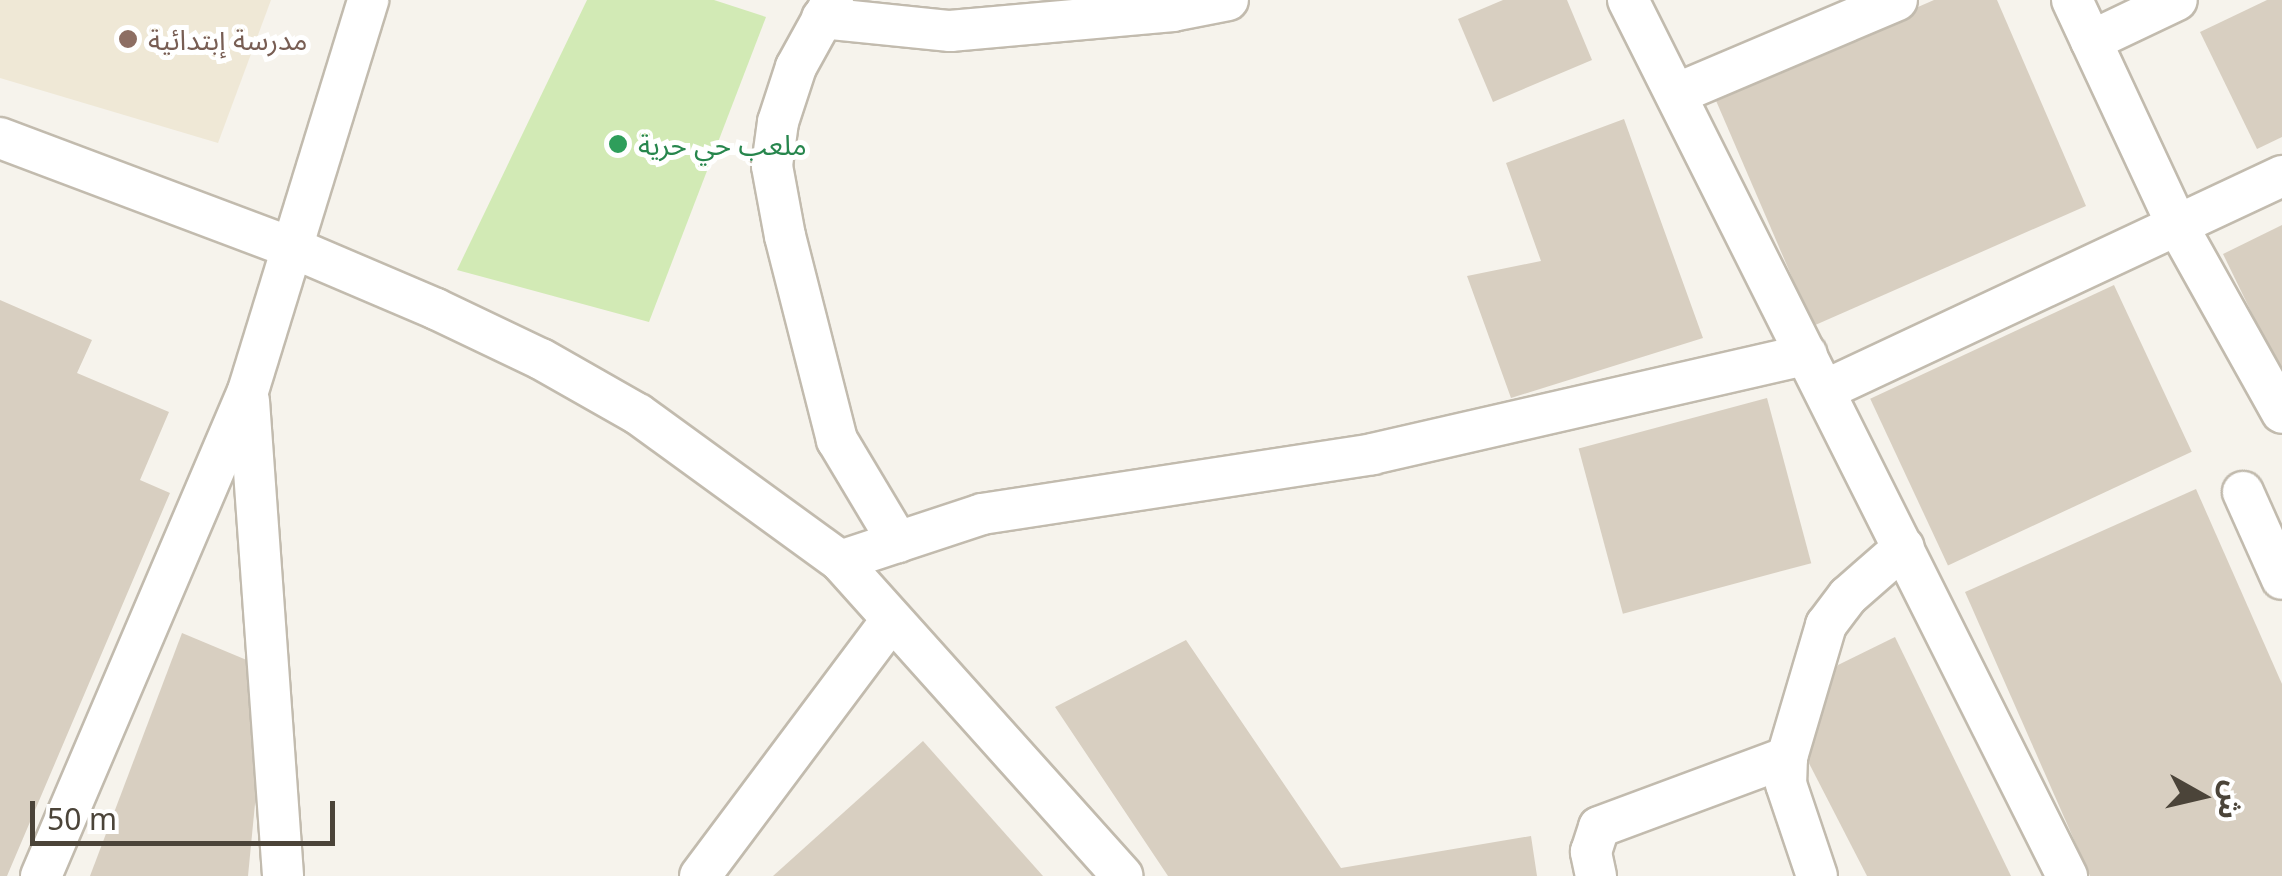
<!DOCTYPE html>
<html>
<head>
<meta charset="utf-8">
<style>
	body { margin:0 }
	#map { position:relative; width:2282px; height:876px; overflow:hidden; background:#f6f3ec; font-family:"Noto Sans","Noto Sans Arabic",sans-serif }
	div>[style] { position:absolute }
	.education>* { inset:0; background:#efe8d6 }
	.green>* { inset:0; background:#d2eab5 }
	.building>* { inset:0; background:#d8cfc1; transform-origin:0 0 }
	.roads { filter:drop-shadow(2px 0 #c2bbae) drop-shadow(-2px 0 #c2bbae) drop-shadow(0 2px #c2bbae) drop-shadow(0 -2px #c2bbae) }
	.minor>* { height:40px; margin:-20px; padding:0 20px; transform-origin:20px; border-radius:20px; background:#fff }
	.dots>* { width:28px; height:28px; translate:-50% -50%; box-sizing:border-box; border:5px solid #fff; border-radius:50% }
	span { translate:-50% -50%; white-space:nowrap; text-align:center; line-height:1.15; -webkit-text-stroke:10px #fff; paint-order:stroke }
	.education-label { font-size:28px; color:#785e54 }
	.left { translate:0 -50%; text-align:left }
	.leisure-label { font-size:28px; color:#27864d }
	.north { position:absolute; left:2152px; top:746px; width:100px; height:100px; -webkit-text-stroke:8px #fff; paint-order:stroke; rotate:98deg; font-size:28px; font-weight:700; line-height:40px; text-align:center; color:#4b4439 }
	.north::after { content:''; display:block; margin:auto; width:35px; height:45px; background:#4b4439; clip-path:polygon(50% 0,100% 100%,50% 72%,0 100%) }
	.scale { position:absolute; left:30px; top:801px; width:305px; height:45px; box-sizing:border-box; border:5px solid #4b4439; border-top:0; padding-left:12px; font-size:30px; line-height:35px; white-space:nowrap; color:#4b4439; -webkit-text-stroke:8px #fff; paint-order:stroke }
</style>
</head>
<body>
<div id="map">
	<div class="education">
		<i style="clip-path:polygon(0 0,271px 0,218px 143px,0 78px)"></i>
	</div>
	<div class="green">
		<i style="clip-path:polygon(587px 0,714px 0,766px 17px,649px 322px,457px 270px)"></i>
	</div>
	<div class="building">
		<i style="clip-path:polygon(1503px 0,1567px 0,1592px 60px,1493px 102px,1458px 19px)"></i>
		<i style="clip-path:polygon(1934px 0,1997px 0,2086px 206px,1813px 326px,1714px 96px)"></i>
		<i style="clip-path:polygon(2267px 0,2282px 0,2282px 137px,2257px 149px,2200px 32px)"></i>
		<i style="clip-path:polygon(1624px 119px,1703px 338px,1511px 398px,1467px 276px,1541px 261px,1506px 163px)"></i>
		<i style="clip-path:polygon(2282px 225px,2282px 375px,2223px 254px)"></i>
		<i style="left:2114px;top:285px;width:184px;height:269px;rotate:65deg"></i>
		<i style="clip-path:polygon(0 300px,92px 340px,77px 373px,169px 412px,140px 480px,170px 493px,7px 876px,0 876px)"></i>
		<i style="left:1767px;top:398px;width:171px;height:195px;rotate:75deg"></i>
		<i style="clip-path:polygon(2196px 489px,2282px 684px,2282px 876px,2090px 876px,1965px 592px)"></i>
		<i style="clip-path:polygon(182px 633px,249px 661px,258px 773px,248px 876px,90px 876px)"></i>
		<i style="clip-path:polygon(1895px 637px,2011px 876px,1867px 876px,1797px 740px,1838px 665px)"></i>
		<i style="clip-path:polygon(1186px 640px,1341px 868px,1531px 836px,1537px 876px,1168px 876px,1055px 707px)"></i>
		<i style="clip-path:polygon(923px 741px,1043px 876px,773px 876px)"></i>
	</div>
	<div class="roads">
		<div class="minor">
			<i style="left:833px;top:0;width:77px;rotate:118.9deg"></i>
			<i style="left:796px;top:67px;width:58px;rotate:108.1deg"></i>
			<i style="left:778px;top:122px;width:44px;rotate:97.8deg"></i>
			<i style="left:772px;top:166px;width:71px;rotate:79.5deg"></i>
			<i style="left:785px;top:236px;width:211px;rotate:75.7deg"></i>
			<i style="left:837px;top:440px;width:119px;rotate:59.1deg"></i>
			<i style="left:1628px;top:0;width:980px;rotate:63.38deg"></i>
			<i style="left:2072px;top:0;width:248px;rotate:65deg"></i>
			<i style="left:2177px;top:225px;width:215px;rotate:60.8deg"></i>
			<i style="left:822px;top:18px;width:129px;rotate:5.8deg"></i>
			<i style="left:950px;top:31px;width:224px;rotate:-5.1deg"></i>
			<i style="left:1173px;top:11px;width:56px;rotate:-11.3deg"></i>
			<i style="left:2091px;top:41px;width:95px;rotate:-25.5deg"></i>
			<i style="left:1676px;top:94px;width:240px;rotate:-23deg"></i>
			<i style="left:0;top:138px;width:313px;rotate:20.6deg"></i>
			<i style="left:293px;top:248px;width:155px;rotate:23.1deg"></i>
			<i style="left:436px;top:309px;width:116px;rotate:25.5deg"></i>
			<i style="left:541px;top:359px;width:112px;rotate:29.6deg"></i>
			<i style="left:638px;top:414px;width:250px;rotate:36deg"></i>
			<i style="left:840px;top:561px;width:423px;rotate:48.1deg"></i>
			<i style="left:1825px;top:390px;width:505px;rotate:-25.09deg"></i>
			<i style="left:249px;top:401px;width:476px;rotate:85.9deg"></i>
			<i style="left:2243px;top:492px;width:95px;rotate:65.9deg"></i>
			<i style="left:840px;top:561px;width:150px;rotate:-18.3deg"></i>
			<i style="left:982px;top:514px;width:395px;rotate:-8.7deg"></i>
			<i style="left:1372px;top:454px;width:446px;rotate:-12.9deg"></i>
			<i style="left:1787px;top:757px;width:138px;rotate:-73.5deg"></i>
			<i style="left:1826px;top:625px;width:36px;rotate:-53deg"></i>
			<i style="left:1848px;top:596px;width:74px;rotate:-41.2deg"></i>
			<i style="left:41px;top:876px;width:527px;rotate:-66.89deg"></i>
			<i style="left:248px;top:391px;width:409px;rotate:-72.9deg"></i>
			<i style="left:700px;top:876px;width:319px;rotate:-53.2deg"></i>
			<i style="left:1596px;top:876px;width:25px;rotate:-102deg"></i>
			<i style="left:1591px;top:852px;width:26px;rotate:-72deg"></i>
			<i style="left:1599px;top:827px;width:201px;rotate:-20.4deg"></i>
			<i style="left:1787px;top:757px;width:27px;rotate:92deg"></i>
			<i style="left:1786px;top:784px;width:97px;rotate:71.4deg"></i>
		</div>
	</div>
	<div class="dots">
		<i style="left:128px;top:39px;background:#8d6e63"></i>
		<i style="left:618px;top:144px;background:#2e9e5b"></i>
	</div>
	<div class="education-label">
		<span class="left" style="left:148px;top:39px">مدرسة إبتدائية</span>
	</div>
	<div class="leisure-label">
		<span class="left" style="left:638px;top:144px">ملعب حي حرية</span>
	</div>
	<div class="north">ش</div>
	<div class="scale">50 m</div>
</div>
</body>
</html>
